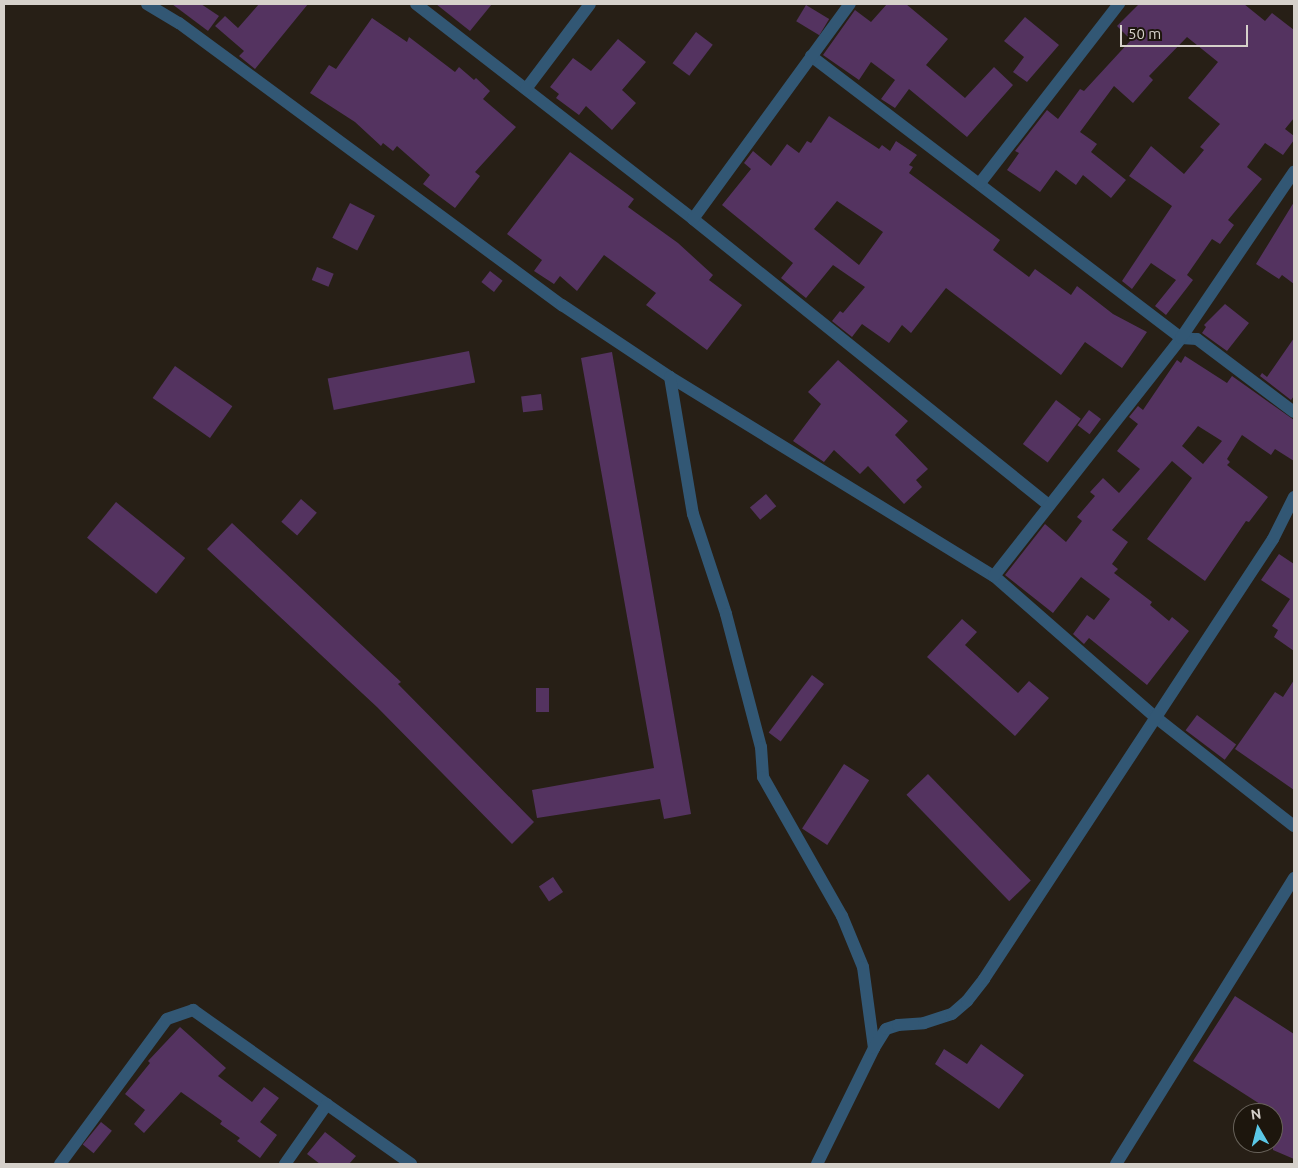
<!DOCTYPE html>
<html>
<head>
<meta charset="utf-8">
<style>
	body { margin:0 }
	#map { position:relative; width:1298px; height:1168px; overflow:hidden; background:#271f16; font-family:Ubuntu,sans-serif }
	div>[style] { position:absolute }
	.building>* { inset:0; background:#543360; transform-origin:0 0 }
	.street>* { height:12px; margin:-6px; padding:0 6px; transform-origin:6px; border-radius:6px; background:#325774 }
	span { translate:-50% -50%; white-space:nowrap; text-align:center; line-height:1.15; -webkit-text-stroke:4.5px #1d160d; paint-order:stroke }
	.frame { position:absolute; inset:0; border:5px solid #d6d1cb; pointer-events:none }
	.north { position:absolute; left:1233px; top:1103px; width:50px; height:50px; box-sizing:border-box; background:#1d160d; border:1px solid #676159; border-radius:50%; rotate:352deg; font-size:14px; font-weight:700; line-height:20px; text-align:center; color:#d6d1cb }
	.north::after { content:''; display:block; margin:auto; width:18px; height:22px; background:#5bc8e7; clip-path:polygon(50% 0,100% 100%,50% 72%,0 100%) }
	.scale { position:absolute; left:1120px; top:25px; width:128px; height:22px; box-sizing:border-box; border:2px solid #d6d1cb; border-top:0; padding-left:6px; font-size:15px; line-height:18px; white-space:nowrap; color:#d6d1cb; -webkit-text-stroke:4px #1d160d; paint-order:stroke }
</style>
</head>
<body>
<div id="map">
	<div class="building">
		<i style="clip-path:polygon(172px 4px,201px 4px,219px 16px,208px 31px)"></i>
		<i style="clip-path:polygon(259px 4px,308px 4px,255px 69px,239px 56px,244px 51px,215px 26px,225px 16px,238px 28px)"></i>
		<i style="clip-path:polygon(436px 4px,492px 4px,470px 31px)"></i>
		<i style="clip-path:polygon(887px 4px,906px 4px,948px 39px,926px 65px,965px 98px,994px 67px,1013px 85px,967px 137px,909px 89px,895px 108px,881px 99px,895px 80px,871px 62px,859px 80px,823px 55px,855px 10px,871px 22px)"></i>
		<i style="clip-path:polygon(1139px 4px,1244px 4px,1265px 21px,1272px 13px,1294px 30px,1294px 118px,1285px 129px,1294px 136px,1294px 140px,1283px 155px,1265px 143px,1247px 167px,1262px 179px,1228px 220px,1234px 225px,1220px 244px,1212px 239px,1187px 275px,1193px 280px,1166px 315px,1155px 306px,1176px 280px,1151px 263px,1132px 289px,1122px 281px,1172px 206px,1129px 176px,1151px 146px,1184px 174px,1204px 150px,1200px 147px,1220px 124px,1188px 98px,1218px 62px,1187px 37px,1149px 76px,1153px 80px,1133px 103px,1114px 86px,1080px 132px,1097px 144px,1091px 152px,1126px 180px,1111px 198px,1083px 175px,1076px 185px,1056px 170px,1040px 192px,1007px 170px,1019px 153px,1015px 151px,1047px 110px,1058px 119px,1080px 89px,1084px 91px,1131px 40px,1117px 26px)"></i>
		<i style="left:806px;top:5px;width:27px;height:19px;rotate:31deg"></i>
		<i style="clip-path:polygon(1025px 17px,1059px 45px,1027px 82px,1013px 72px,1024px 57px,1004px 41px)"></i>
		<i style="clip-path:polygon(372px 18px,407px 42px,409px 37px,455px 72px,459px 67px,474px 80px,476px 78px,490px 91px,483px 99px,516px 127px,475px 172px,480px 176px,455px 208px,423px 184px,430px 175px,397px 146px,393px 151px,383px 143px,381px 146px,355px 122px,310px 93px,329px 65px,336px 69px)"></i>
		<i style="left:696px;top:32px;width:21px;height:39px;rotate:37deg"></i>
		<i style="clip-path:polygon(618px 39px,646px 62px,622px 90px,636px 103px,612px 130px,586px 106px,579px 115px,556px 98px,559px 94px,550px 87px,573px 58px,591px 71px)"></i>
		<i style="clip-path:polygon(evenodd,829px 116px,879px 149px,882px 145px,890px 151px,896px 141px,917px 155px,909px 165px,913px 167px,909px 173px,1000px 240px,993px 250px,1029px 277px,1035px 269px,1071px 295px,1077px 286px,1113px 314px,1147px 332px,1122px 368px,1085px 342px,1061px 375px,946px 288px,911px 333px,902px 325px,889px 343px,862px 324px,852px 337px,832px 321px,840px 311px,843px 313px,865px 287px,833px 265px,806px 298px,781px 278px,793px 263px,722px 205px,751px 169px,744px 163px,753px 151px,771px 166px,787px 144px,799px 153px,807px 141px,811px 143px,829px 116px,837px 201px,883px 232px,859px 265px,814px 229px,837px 201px)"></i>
		<i style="clip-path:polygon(570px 152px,634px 199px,628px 207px,678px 243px,713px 275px,709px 280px,742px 305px,707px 350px,646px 305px,656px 293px,604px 255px,577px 291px,560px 276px,554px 284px,534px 271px,542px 260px,507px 234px)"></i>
		<i style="clip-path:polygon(1294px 202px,1294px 284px,1282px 275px,1279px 279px,1256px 264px)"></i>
		<i style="left:350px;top:203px;width:28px;height:39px;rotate:27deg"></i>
		<i style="left:317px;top:267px;width:18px;height:14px;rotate:22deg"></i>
		<i style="left:490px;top:271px;width:16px;height:14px;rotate:38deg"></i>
		<i style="clip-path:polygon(1225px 304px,1249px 323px,1227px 351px,1202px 333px,1206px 327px,1204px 325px)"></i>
		<i style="clip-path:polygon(1294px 338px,1294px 396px,1291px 400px,1260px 376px,1262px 373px,1267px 377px)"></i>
		<i style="left:469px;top:351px;width:32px;height:144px;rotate:79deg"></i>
		<i style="clip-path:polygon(612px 352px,691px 814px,664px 819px,660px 799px,537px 818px,532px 790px,654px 768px,581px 358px)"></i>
		<i style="clip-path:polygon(evenodd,1185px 356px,1227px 383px,1232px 376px,1294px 420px,1294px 461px,1275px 449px,1271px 455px,1242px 435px,1227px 459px,1230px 462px,1227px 465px,1268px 497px,1249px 522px,1246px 521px,1205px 581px,1147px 539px,1192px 478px,1172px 461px,1112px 530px,1128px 542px,1112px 564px,1118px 569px,1114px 573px,1152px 602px,1150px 605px,1169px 621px,1172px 617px,1189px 631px,1147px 685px,1089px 638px,1084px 644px,1073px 634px,1087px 615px,1094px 620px,1110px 599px,1081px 577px,1053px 613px,1005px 575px,1045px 524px,1066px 542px,1082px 521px,1077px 517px,1095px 496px,1090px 492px,1103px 478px,1119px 493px,1140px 469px,1117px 451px,1138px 424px,1129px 417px,1138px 406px,1143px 410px,1177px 360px,1181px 363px,1185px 356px,1198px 426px,1222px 441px,1203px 464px,1182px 446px,1198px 426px)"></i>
		<i style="clip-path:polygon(838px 360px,908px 421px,895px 435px,928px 469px,916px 480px,922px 487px,904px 504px,868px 466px,860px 474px,834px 450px,824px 462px,793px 441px,821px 404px,808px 392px)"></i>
		<i style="left:175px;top:366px;width:70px;height:39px;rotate:35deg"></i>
		<i style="left:541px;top:394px;width:16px;height:20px;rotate:83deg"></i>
		<i style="left:1056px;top:400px;width:31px;height:55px;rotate:37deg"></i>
		<i style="left:1089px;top:410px;width:15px;height:19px;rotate:37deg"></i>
		<i style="left:766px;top:494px;width:16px;height:21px;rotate:50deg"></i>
		<i style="left:301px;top:499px;width:21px;height:30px;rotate:41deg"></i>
		<i style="left:116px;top:502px;width:89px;height:46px;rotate:39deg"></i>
		<i style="clip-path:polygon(232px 523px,401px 682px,398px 684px,534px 822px,512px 844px,377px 707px,207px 549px)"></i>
		<i style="clip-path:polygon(1279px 554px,1294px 564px,1294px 651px,1274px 637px,1278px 630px,1272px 626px,1290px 599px,1261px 580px)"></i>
		<i style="clip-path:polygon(962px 619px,977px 632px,965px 645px,1018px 693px,1029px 681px,1049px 698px,1015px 736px,927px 657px)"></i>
		<i style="left:812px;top:675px;width:15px;height:72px;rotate:37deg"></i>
		<i style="clip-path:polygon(1294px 680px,1294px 790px,1235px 749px,1275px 692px,1283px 697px)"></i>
		<i style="left:536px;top:688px;width:13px;height:24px"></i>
		<i style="left:1197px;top:715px;width:49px;height:19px;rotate:37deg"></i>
		<i style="left:844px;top:764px;width:30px;height:77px;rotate:33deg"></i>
		<i style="left:928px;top:774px;width:148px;height:30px;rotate:46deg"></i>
		<i style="left:553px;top:877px;width:18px;height:17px;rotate:56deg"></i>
		<i style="clip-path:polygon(1235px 996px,1294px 1034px,1294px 1159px,1273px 1150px,1273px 1113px,1255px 1113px,1260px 1104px,1193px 1061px)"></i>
		<i style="clip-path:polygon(180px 1027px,226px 1068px,218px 1076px,252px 1102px,264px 1087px,279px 1098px,260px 1122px,277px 1135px,260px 1158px,237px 1141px,240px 1138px,220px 1124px,222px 1121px,181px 1092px,144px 1133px,134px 1124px,145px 1110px,125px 1094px,150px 1063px,148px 1061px)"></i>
		<i style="clip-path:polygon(981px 1044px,1024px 1075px,999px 1109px,935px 1064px,944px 1049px,967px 1064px)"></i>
		<i style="left:101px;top:1122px;width:14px;height:29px;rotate:39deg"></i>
		<i style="clip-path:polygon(325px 1132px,356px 1156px,349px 1164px,320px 1164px,307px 1154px)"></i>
	</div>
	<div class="street">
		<i style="left:147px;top:4px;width:37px;rotate:31deg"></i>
		<i style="left:179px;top:23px;width:476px;rotate:36.4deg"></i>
		<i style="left:562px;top:305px;width:130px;rotate:33.7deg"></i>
		<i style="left:670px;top:377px;width:380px;rotate:31.6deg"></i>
		<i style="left:994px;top:576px;width:213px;rotate:41.2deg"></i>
		<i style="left:1154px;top:716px;width:178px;rotate:38.2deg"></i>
		<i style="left:416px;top:4px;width:351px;rotate:37.8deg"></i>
		<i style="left:693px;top:219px;width:457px;rotate:38.8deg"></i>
		<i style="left:811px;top:56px;width:465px;rotate:37.3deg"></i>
		<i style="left:1181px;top:338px;width:16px;rotate:4deg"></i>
		<i style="left:1197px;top:339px;width:121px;rotate:37deg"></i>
		<i style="left:526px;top:89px;width:106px;rotate:-53deg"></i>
		<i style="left:980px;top:183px;width:227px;rotate:-52.2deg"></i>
		<i style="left:693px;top:219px;width:266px;rotate:-53.9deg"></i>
		<i style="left:670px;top:377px;width:139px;rotate:80.5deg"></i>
		<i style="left:693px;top:514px;width:105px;rotate:71.7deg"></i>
		<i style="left:726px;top:614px;width:138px;rotate:75.3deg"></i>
		<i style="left:761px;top:747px;width:30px;rotate:86deg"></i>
		<i style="left:763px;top:777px;width:160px;rotate:60.4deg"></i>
		<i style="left:842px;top:916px;width:55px;rotate:67.6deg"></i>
		<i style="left:863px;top:967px;width:82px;rotate:82.3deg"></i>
		<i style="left:994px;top:576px;width:303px;rotate:-51.8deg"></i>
		<i style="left:1181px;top:338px;width:201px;rotate:-55.8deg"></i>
		<i style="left:60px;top:1164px;width:180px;rotate:-53.6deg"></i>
		<i style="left:167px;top:1019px;width:28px;rotate:-19deg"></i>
		<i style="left:193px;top:1010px;width:267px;rotate:35.2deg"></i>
		<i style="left:285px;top:1164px;width:73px;rotate:-55deg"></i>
		<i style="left:817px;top:1164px;width:129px;rotate:-63.8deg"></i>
		<i style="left:874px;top:1048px;width:22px;rotate:-58deg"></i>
		<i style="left:886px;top:1029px;width:13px;rotate:-18deg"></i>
		<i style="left:898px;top:1025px;width:26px;rotate:-4deg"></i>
		<i style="left:924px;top:1023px;width:29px;rotate:-18deg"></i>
		<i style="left:952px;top:1014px;width:20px;rotate:-41deg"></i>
		<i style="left:967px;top:1001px;width:28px;rotate:-52deg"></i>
		<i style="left:984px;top:979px;width:526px;rotate:-56.7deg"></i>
		<i style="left:1273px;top:539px;width:47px;rotate:-63.4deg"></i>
		<i style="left:1116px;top:1164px;width:337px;rotate:-58.1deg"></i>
	</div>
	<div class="frame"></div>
	<div class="north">N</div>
	<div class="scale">50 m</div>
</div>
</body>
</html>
